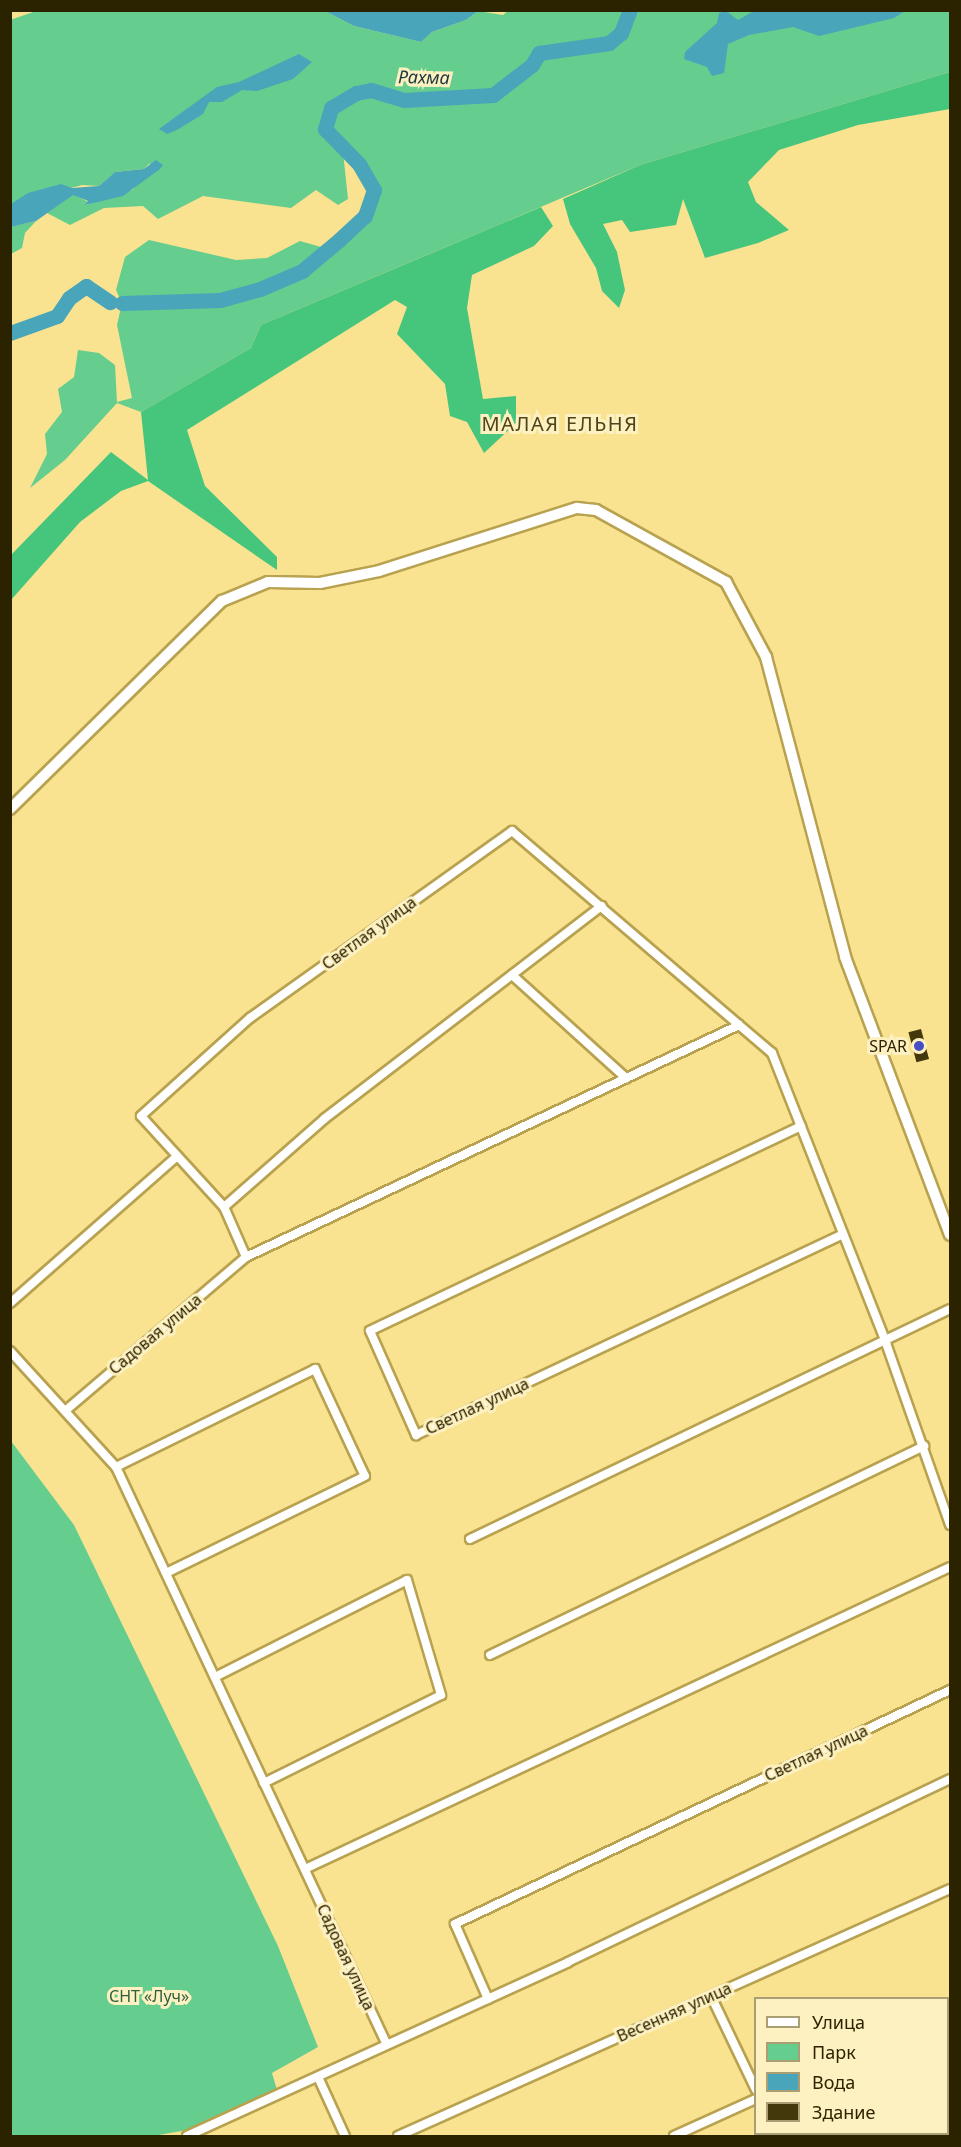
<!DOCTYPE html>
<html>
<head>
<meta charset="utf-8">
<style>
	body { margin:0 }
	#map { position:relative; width:961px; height:2147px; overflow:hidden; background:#fae390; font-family:"Noto Sans",sans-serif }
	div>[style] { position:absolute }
	.green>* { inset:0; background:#65cd8d }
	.forest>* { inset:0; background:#46c57d }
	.water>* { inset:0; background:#48a5ba }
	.river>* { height:15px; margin:-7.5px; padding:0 7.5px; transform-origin:7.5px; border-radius:7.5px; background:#48a5ba }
	.building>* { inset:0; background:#43380c; transform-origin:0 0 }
	.roads { filter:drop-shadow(2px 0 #b8a24f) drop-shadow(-2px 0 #b8a24f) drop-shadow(0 2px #b8a24f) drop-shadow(0 -2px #b8a24f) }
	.street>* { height:8px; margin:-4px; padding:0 4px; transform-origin:4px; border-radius:4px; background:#fff }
	.secondary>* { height:10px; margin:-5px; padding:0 5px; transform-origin:5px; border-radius:5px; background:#fff }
	.dots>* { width:16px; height:16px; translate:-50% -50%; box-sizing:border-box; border:3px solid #fef1c1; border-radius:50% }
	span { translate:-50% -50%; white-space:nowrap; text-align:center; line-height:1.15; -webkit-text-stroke:6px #fef1c1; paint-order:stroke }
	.street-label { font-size:16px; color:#2b2200 }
	.poi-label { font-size:16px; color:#2b2200 }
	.right { translate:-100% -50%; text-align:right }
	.park-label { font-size:16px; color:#2d5e3f }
	.water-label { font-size:18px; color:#1b383f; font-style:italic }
	.quarter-label { font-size:20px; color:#504418; letter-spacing:1.5px }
	.frame { position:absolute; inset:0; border:12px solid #2b2200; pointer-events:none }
	.legend { position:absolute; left:754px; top:1997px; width:195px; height:138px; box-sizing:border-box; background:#fef1c1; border:2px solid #aa9e74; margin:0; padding:8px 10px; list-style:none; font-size:18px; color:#2b2200 }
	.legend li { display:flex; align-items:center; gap:12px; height:30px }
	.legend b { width:30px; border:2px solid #aa9e74 }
</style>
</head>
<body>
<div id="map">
	<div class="green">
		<i style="clip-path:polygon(39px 10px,325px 11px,354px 26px,421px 42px,432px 32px,466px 20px,478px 11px,503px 15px,509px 10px,950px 11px,950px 72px,640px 165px,261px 325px,251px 348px,141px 412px,117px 403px,65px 460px,30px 488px,47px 454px,45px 434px,62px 412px,58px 389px,74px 377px,78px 350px,99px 353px,115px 365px,117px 402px,132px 398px,117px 325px,122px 303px,116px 290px,125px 257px,149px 240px,236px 260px,267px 258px,300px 241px,328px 249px,365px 216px,374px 190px,359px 164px,343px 152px,348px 199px,338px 205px,316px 190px,291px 208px,203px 196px,158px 219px,143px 206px,104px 208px,70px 225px,47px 213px,73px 194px,88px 202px,86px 205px,132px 190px,147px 176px,150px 163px,144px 169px,115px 172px,99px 186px,82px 185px,11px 204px,10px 20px)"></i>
		<i style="clip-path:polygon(36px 221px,25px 233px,22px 248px,11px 254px,10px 227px)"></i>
		<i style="clip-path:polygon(11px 1441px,74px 1525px,278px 1946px,318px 2047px,272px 2073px,277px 2090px,187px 2130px,153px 2136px,11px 2136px)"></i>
	</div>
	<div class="forest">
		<i style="clip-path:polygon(950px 72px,950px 109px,858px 125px,779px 150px,748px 182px,756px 202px,789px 230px,758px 243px,705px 258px,683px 199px,676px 225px,630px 232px,622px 220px,603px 224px,617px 252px,625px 290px,619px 308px,602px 291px,596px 268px,570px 224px,563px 199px,640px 165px)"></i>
		<i style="clip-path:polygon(541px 207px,553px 226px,534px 246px,472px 275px,467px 308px,483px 399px,516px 396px,516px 423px,484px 453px,467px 422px,450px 416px,445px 384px,397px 334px,407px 307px,395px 300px,187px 430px,205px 486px,277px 557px,277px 570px,148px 481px,121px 491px,80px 522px,11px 600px,11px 555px,111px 452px,148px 480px,141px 412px,251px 348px,261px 325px)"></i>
	</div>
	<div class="water">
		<i style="clip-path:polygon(325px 11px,478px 11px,466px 20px,432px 32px,421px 42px,354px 26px)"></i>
		<i style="clip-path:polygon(726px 11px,738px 20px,754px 11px,905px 11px,894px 18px,819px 36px,793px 27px,749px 35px,728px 44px,724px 73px,712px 76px,707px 67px,684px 59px,685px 52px,717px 23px,719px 13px)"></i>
		<i style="clip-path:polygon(299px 54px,312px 62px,293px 79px,257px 91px,242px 90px,222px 102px,209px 102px,203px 114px,177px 130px,167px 134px,159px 129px,217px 87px,239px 82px)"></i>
		<i style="clip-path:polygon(156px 160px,163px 165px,160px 169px,123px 196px,85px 205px,88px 201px,73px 195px,36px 221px,11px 227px,11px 204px,28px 193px,61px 184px,72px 188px,99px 186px,115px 172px,144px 169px)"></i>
	</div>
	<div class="river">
		<i style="left:122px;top:303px;width:98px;rotate:-1.8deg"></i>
		<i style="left:220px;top:300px;width:41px;rotate:-15.4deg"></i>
		<i style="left:260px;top:289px;width:46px;rotate:-23.2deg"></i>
		<i style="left:302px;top:271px;width:48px;rotate:-40deg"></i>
		<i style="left:339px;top:240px;width:35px;rotate:-43deg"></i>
		<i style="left:365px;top:216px;width:28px;rotate:-71deg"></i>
		<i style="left:374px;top:190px;width:30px;rotate:-120deg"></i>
		<i style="left:359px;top:164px;width:49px;rotate:-134.2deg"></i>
		<i style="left:325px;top:129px;width:22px;rotate:-74deg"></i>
		<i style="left:331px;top:108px;width:29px;rotate:-31deg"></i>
		<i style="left:356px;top:93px;width:15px;rotate:-11deg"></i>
		<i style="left:371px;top:90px;width:34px;rotate:17deg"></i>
		<i style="left:404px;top:100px;width:89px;rotate:-3.2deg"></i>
		<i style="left:493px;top:95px;width:49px;rotate:-37.6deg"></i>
		<i style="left:532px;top:65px;width:14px;rotate:-60deg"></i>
		<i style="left:539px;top:53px;width:71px;rotate:-8.1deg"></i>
		<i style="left:609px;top:43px;width:16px;rotate:-40deg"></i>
		<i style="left:621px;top:33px;width:25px;rotate:-69deg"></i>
		<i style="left:10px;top:333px;width:50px;rotate:-19.9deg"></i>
		<i style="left:57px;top:316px;width:22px;rotate:-56deg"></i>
		<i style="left:69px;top:298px;width:21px;rotate:-35deg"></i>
		<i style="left:86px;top:286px;width:29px;rotate:34deg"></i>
	</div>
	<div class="building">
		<i style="left:921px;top:1029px;width:31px;height:13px;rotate:75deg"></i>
	</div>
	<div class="roads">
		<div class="street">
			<i style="left:512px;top:975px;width:154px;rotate:42.1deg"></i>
			<i style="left:801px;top:1126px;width:477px;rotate:154.6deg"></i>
			<i style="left:370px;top:1331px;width:114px;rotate:66.1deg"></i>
			<i style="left:416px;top:1435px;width:472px;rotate:-25.2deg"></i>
			<i style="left:224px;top:1207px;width:133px;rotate:-41.3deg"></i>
			<i style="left:324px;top:1119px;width:350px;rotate:-37.5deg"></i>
			<i style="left:246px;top:1257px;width:55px;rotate:-113.7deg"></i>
			<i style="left:224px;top:1207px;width:123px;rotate:-132.4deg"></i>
			<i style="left:141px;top:1116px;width:147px;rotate:-42deg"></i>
			<i style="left:250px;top:1018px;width:322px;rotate:-35.5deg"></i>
			<i style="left:512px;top:831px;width:342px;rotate:40.5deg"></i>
			<i style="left:772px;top:1053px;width:312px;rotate:68.5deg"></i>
			<i style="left:886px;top:1343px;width:193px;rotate:70.6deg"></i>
			<i style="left:10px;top:1303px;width:221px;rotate:-41.3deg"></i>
			<i style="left:10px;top:1351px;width:157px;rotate:47.6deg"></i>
			<i style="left:116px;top:1467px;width:638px;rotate:64.88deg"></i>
			<i style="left:65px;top:1411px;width:238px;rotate:-40.4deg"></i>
			<i style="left:246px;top:1257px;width:545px;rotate:-25.2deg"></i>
			<i style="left:116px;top:1467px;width:222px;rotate:-26.2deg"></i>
			<i style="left:315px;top:1369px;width:118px;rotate:65deg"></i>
			<i style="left:365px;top:1476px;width:221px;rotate:154deg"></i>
			<i style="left:470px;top:1539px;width:532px;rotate:-25.6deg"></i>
			<i style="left:490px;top:1655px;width:482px;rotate:-25.7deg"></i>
			<i style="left:215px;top:1677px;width:215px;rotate:-26.8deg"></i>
			<i style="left:407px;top:1580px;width:120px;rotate:73.5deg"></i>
			<i style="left:441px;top:1695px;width:198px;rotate:153.6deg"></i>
			<i style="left:305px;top:1869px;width:712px;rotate:-25.09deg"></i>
			<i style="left:711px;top:1996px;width:104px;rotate:64.4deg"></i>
			<i style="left:488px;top:1999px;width:82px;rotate:-113.7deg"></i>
			<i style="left:455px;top:1924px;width:548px;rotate:-25.3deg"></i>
			<i style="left:948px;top:2014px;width:2px;rotate:-27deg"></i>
			<i style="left:318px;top:2077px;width:65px;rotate:65.4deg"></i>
			<i style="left:776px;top:2134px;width:2px;rotate:63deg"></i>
			<i style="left:187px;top:2136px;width:419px;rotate:-24.5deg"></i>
			<i style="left:568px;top:1962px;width:424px;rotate:-25.6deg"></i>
			<i style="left:398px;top:2136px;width:605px;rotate:-24.11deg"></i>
			<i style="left:674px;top:2136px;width:90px;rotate:-24.3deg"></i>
			<i style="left:948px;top:2136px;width:2px;rotate:-27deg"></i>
		</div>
		<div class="secondary">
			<i style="left:10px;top:809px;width:297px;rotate:-44.5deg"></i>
			<i style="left:222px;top:601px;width:50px;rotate:-22.4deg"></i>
			<i style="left:268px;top:582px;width:52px;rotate:1.1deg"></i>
			<i style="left:320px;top:583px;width:60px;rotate:-11.5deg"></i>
			<i style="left:379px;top:571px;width:208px;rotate:-17.7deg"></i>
			<i style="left:577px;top:508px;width:19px;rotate:6deg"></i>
			<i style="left:596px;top:510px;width:149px;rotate:29deg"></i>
			<i style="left:726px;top:582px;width:85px;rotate:61.9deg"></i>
			<i style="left:766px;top:657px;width:310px;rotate:75.2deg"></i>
			<i style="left:845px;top:957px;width:297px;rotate:69.3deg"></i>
		</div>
	</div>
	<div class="dots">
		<i style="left:919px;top:1046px;background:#474ec3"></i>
	</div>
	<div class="street-label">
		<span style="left:369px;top:933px;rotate:-36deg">Светлая улица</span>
		<span style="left:155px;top:1334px;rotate:-40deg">Садовая улица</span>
		<span style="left:477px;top:1406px;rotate:-25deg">Светлая улица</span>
		<span style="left:816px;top:1753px;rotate:-25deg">Светлая улица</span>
		<span style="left:346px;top:1957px;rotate:65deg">Садовая улица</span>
		<span style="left:674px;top:2012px;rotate:-24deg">Весенняя улица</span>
	</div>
	<div class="poi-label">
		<span class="right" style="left:907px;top:1046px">SPAR</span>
	</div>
	<div class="park-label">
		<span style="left:149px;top:1996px">СНТ «Луч»</span>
	</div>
	<div class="water-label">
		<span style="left:424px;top:77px;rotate:1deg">Рахма</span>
	</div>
	<div class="quarter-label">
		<span style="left:560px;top:423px">МАЛАЯ ЕЛЬНЯ</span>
	</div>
	<div class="frame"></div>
	<ul class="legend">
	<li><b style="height:8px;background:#fff"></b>Улица</li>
	<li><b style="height:16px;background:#65cd8d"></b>Парк</li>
	<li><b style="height:16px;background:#48a5ba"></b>Вода</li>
	<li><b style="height:16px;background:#43380c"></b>Здание</li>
	</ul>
</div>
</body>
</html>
